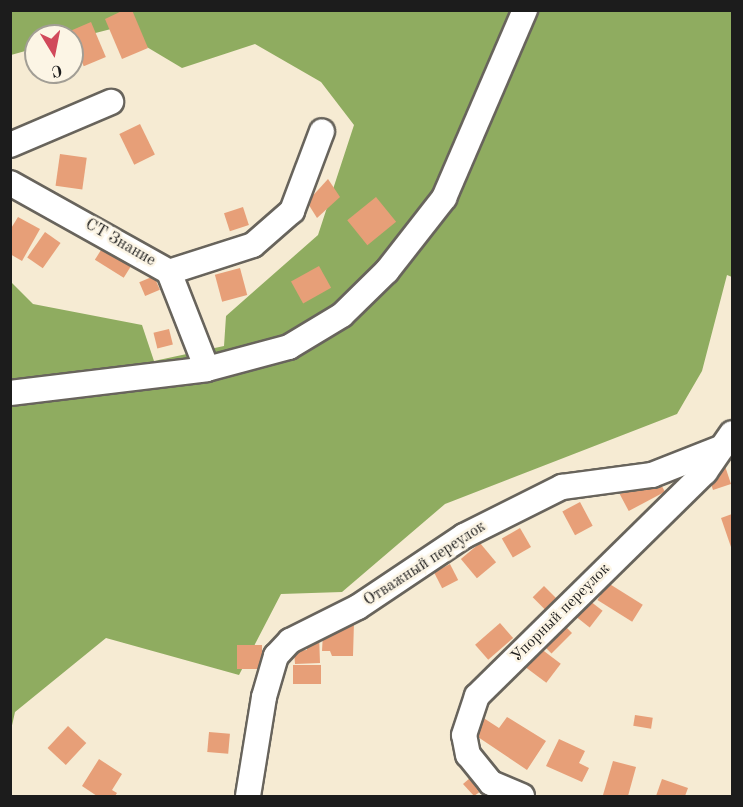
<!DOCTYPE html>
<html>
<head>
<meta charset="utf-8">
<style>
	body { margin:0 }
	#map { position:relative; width:743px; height:807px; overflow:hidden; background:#f6ebd3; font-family:"Old Standard TT",serif }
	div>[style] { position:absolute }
	.forest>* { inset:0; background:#8fac60 }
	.building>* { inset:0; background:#e79f78; transform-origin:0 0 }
	.roads { filter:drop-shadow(2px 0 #68645c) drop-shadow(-2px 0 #68645c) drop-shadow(0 2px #68645c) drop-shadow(0 -2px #68645c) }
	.minor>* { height:24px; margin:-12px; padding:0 12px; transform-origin:12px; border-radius:12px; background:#fff }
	span { translate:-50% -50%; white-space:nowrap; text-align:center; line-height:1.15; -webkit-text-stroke:5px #fcf5e5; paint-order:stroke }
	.street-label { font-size:16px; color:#1c1c1c }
	.frame { position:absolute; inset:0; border:12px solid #1c1c1c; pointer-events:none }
	.north { position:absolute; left:24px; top:24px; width:60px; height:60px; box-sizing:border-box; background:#fcf5e5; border:2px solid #a29e95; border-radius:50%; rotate:170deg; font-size:16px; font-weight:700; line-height:24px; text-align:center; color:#1c1c1c }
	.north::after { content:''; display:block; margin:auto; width:21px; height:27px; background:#d1495b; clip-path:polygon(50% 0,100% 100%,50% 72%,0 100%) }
</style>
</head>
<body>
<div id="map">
	<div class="forest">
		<i style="clip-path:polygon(11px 11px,732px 11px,732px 277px,727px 275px,702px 371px,677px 414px,445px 504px,342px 592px,281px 594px,239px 675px,106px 638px,15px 712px,11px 730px,11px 282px,33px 304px,142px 325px,154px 361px,224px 346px,226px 316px,318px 235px,354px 125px,321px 82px,255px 44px,182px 68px,115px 28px,72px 39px,72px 36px,36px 36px,36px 48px,11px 55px)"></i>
	</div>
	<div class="building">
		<i style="clip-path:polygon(124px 10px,132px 10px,148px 48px,122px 59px,105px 19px)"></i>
		<i style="left:91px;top:22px;width:38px;height:24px;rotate:67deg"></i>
		<i style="left:140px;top:124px;width:34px;height:23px;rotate:64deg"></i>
		<i style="left:60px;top:154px;width:27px;height:32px;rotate:8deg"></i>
		<i style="clip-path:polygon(328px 179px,340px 197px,317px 218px,307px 202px)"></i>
		<i style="left:376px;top:197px;width:32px;height:37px;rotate:51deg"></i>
		<i style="left:243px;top:207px;width:19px;height:20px;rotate:72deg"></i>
		<i style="clip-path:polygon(18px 217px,40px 229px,22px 261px,10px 254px,10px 230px)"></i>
		<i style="left:45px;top:232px;width:19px;height:31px;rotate:35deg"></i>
		<i style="left:106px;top:242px;width:34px;height:21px;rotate:32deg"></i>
		<i style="left:319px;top:266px;width:25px;height:32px;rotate:61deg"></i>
		<i style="left:240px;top:268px;width:28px;height:26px;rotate:75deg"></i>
		<i style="left:154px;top:276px;width:15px;height:16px;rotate:67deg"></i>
		<i style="left:169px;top:329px;width:16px;height:16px;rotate:76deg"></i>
		<i style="clip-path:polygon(723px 460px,731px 484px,713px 490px,707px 472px)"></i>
		<i style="left:656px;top:475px;width:19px;height:41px;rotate:62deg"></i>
		<i style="left:580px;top:502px;width:27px;height:20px;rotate:62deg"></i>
		<i style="clip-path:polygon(732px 514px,732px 550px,721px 518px)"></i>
		<i style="left:520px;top:528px;width:22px;height:21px;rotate:60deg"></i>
		<i style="left:480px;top:543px;width:25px;height:25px;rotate:50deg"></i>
		<i style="left:450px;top:564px;width:18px;height:18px;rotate:63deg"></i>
		<i style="left:608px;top:583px;width:41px;height:20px;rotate:32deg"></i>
		<i style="left:544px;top:586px;width:17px;height:16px;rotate:45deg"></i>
		<i style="left:590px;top:601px;width:16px;height:21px;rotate:38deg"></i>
		<i style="left:560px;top:621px;width:17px;height:29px;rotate:45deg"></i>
		<i style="clip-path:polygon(354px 622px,353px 656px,332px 656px,330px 651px,322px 651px,323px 633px)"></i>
		<i style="left:500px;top:623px;width:20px;height:33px;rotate:49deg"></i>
		<i style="clip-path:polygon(306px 634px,319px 634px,320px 663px,295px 664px,294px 651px,307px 650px)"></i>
		<i style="left:237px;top:645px;width:25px;height:24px"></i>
		<i style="left:536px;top:645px;width:31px;height:24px;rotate:37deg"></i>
		<i style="left:293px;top:665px;width:28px;height:19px"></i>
		<i style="left:635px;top:715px;width:18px;height:11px;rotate:9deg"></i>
		<i style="clip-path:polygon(482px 717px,499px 728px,507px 717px,546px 741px,527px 770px,472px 733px)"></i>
		<i style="left:68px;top:726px;width:25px;height:30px;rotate:43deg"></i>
		<i style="left:209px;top:732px;width:21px;height:20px;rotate:5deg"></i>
		<i style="clip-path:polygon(559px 739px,585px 751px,579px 763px,589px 768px,582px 782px,546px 766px)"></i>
		<i style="clip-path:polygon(99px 759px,122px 774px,112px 790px,117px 793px,115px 796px,97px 796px,82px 786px)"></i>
		<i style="clip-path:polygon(613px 761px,636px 767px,628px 796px,603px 795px)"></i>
		<i style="clip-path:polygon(477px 772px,488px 786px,474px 796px,463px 784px)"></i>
		<i style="clip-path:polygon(662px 779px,688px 788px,685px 796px,656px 796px)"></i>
	</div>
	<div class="roads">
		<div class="minor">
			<i style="left:10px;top:145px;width:110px;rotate:-23.1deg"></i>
			<i style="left:10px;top:183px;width:182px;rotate:29.2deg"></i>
			<i style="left:169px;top:272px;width:104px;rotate:68.6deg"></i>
			<i style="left:169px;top:272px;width:88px;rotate:-17.8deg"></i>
			<i style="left:253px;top:245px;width:52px;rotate:-41.1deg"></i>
			<i style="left:292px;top:211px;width:85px;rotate:-69.4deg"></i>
			<i style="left:10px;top:393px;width:198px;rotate:-6.9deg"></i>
			<i style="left:207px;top:369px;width:85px;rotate:-15deg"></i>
			<i style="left:289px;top:347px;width:62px;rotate:-31.1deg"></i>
			<i style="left:342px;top:315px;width:63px;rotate:-44.4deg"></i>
			<i style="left:387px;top:271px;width:93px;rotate:-52deg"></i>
			<i style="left:444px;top:198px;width:205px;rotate:-66.7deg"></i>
			<i style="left:248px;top:796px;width:100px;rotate:-80.8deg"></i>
			<i style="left:264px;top:697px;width:43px;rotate:-73.7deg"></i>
			<i style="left:276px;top:656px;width:21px;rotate:-47deg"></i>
			<i style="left:290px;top:641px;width:76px;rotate:-26.6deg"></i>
			<i style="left:358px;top:607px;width:128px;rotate:-33.8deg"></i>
			<i style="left:464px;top:536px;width:110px;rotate:-26.6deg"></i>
			<i style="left:562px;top:487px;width:91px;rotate:-7.6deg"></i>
			<i style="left:652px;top:475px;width:71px;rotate:-21.5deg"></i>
			<i style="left:522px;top:796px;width:34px;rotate:-157deg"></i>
			<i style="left:491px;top:783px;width:36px;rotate:-129deg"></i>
			<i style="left:468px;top:755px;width:20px;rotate:-101deg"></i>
			<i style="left:464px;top:735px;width:41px;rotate:-71.6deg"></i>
			<i style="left:477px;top:696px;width:320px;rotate:-44.5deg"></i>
			<i style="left:705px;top:472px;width:47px;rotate:-55.3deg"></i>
		</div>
	</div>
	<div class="street-label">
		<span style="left:120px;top:243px;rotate:30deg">СТ Знание</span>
		<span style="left:425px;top:564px;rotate:-33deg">Отважный переулок</span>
		<span style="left:561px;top:613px;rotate:-45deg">Упорный переулок</span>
	</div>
	<div class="frame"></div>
	<div class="north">С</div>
</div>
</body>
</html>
